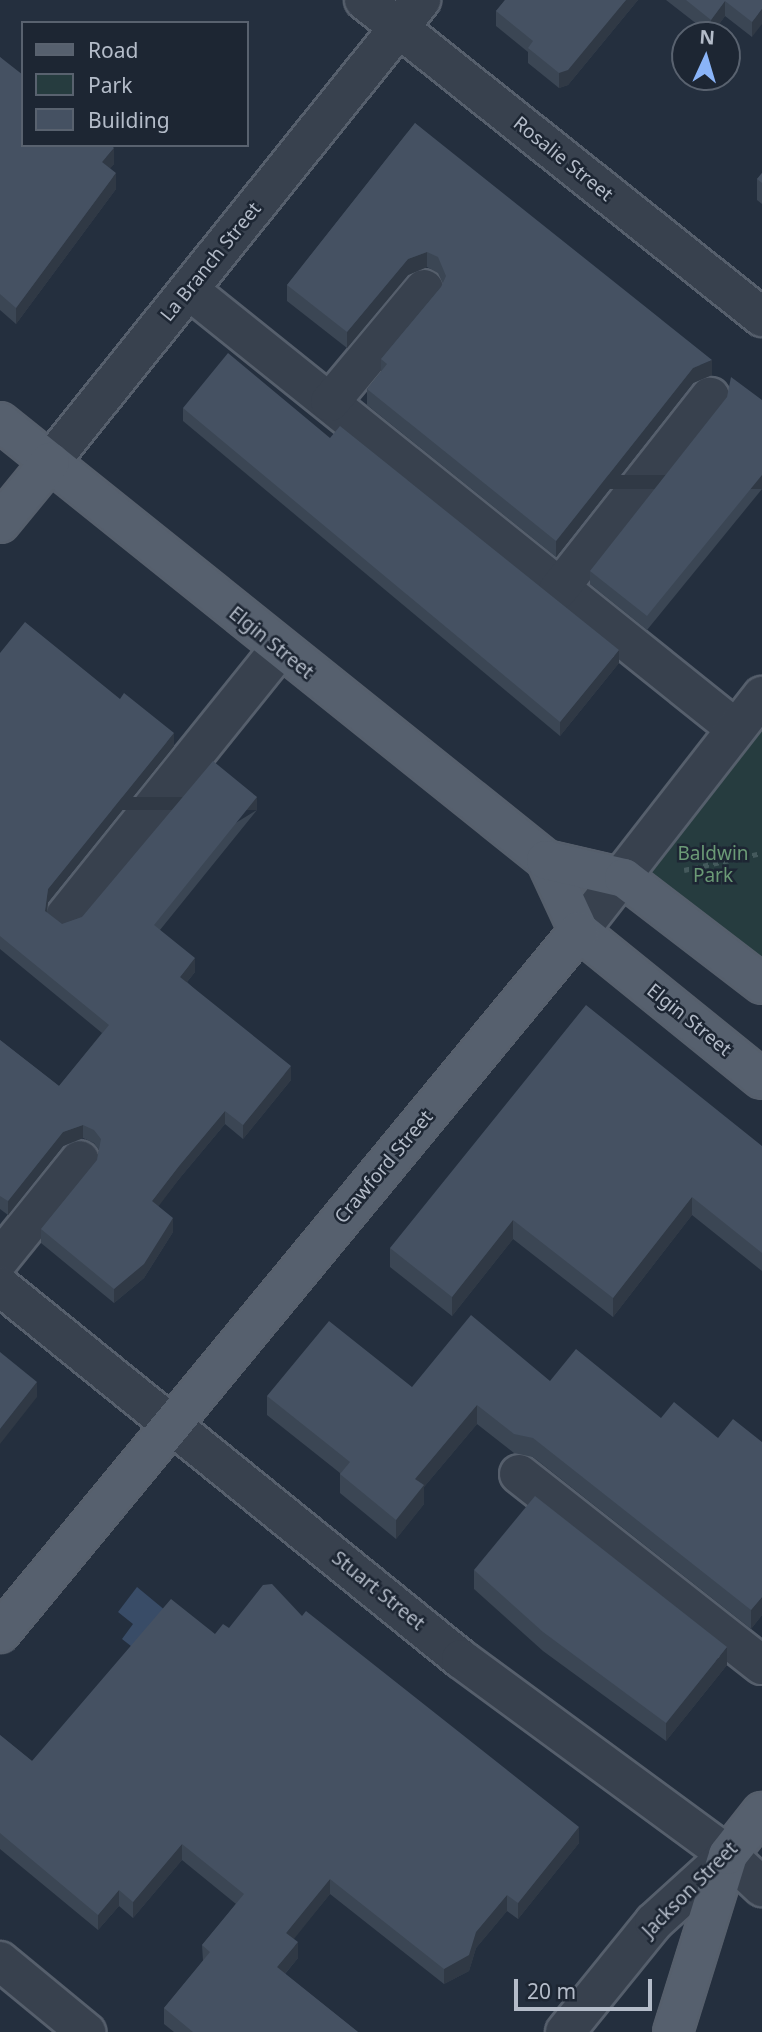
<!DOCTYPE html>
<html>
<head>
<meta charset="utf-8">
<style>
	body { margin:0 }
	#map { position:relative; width:762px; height:2032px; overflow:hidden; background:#242f3e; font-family:"Noto Sans",sans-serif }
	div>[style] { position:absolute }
	.green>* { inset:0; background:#263c3f }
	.water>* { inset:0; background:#394c67 }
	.path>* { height:4.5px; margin-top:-2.25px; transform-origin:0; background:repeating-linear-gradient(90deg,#44595c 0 5px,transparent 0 10px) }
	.roads { filter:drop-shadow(2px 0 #565f6c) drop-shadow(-2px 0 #565f6c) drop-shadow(0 2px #565f6c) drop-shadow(0 -2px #565f6c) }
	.minor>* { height:38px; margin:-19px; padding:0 19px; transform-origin:19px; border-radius:19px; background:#38414e }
	.major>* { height:38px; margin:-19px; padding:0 19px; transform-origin:19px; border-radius:19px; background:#56606e }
	.wall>* { inset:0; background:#3b4654 }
	.shaded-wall>* { inset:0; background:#303945; transform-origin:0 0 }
	.building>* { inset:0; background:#455162 }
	span { translate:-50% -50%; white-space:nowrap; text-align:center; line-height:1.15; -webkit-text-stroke:5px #1d2633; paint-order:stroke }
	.street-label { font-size:19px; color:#b4bcc9 }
	.park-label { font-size:19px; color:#6b9a76 }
	.legend { position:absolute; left:21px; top:21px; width:228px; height:126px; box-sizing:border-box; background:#1d2633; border:2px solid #59626f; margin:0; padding:9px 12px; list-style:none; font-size:21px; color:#b4bcc9 }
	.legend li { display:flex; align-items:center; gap:14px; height:35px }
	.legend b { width:35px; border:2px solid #59626f }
	.north { position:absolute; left:671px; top:21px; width:70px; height:70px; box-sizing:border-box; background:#1d2633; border:2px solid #59626f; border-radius:50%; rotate:4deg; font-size:19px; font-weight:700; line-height:28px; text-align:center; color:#b4bcc9 }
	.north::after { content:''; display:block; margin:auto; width:24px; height:32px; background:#8ab4f8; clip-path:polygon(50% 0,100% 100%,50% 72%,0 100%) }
	.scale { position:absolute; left:514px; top:1979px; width:138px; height:32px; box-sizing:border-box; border:4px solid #b4bcc9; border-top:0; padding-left:9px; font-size:21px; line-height:24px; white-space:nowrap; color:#b4bcc9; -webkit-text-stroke:5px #1d2633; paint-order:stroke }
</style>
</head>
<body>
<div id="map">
	<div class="green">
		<i style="clip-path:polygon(762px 721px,762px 965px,650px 879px,657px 855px)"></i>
	</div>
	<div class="water">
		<i style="clip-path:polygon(137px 1587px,166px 1611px,136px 1650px,122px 1639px,133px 1624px,118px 1612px)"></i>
	</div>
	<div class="path">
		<i style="left:684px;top:870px;width:80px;rotate:-12.3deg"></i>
	</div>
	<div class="roads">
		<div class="minor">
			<i style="left:364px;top:0;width:509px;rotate:38.54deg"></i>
			<i style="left:189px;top:290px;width:701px;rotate:38.75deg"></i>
			<i style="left:330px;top:402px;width:147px;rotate:-50.2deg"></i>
			<i style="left:50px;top:462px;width:593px;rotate:-51.23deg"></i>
			<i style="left:558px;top:590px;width:246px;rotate:-51.8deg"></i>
			<i style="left:65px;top:916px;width:341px;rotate:-51.2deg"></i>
			<i style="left:579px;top:931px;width:298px;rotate:-52.1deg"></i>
			<i style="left:0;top:1259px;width:127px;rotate:-51.1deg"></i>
			<i style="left:0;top:1286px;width:593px;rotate:38.98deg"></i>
			<i style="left:461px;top:1659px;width:331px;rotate:36.3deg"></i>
			<i style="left:728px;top:1855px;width:47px;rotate:43.3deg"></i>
			<i style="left:519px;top:1474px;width:309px;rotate:38.2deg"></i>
			<i style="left:0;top:1961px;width:112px;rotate:39.5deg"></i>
			<i style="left:565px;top:2032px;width:141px;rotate:-51deg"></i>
			<i style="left:654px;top:1922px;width:100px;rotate:-42.2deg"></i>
		</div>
		<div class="major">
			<i style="left:0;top:422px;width:700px;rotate:38.74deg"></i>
			<i style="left:546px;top:860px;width:78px;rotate:65.1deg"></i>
			<i style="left:579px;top:931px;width:235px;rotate:39deg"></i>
			<i style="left:0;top:523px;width:79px;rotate:-50.7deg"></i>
			<i style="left:546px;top:860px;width:80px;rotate:13deg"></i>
			<i style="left:624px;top:878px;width:174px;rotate:37.5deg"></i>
			<i style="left:0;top:1633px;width:910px;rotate:-50.48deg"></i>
			<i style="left:673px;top:2032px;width:185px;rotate:-72.7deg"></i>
			<i style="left:728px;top:1855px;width:55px;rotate:-51.7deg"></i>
		</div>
	</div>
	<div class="wall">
		<i style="clip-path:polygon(505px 0,638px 0,568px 85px,559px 88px,528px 63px,528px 52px,496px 26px,496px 11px)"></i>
		<i style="clip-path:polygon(666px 0,762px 0,752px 37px,725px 16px,711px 35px)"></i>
		<i style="clip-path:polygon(0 57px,114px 164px,110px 168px,116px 189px,16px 324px,0 310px)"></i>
		<i style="clip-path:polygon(415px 123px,712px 375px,693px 383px,556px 557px,367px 405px,367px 389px,381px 372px,381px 359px,441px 287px,443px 284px,438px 273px,427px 267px,408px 275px,347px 348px,287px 301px,287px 285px)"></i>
		<i style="clip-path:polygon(762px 173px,762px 204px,757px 200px,757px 179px)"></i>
		<i style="clip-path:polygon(762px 400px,762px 489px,647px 630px,590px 584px,590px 571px)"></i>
		<i style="clip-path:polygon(183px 408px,330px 438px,619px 663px,560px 736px,183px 421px)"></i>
		<i style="clip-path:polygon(0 653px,174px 746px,48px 902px,47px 912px,62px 924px,82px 917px,257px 810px,160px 930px,195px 972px,187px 982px,291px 1080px,243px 1139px,225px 1124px,179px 1179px,158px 1206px,173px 1232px,144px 1278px,114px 1303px,41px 1243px,41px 1229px,97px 1160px,99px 1150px,94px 1143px,83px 1138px,63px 1146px,8px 1215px,0 1209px,0 1040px,59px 1086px,102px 1033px,0 949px)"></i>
		<i style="clip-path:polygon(762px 1146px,762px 1271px,692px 1215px,613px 1317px,513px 1239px,452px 1316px,390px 1267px,390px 1248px)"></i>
		<i style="clip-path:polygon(550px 1381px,718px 1438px,762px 1442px,762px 1615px,751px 1629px,533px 1457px,514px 1453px,477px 1424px,424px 1487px,424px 1504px,396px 1539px,340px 1493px,340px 1473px,267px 1415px,267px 1396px,412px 1387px)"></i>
		<i style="clip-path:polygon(474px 1570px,727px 1665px,666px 1741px,543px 1651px,474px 1589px)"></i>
		<i style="clip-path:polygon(302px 1616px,579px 1843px,518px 1919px,507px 1911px,476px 1948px,469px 1971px,444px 1984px,330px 1894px,293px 1939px,298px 1958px,285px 1974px,358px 2032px,174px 2032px,164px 2024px,164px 2008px,203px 1961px,202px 1945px,236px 1904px,182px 1860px,133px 1918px,119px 1906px,98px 1930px,0 1849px,0 1735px,32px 1761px,215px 1634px,229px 1628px)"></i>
	</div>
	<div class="shaded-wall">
		<i style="clip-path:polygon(626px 0,638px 0,568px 85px,559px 88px,559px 73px)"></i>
		<i style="clip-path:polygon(725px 1px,725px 16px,711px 35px,711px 20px)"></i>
		<i style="clip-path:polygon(762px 9px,762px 24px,752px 37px,752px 22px)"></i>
		<i style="clip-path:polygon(114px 148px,114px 164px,102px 178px,102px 162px)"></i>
		<i style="clip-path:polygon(116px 173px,116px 189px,16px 324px,16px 308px)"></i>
		<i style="clip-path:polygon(427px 252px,427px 267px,408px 275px,347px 348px,347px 332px,408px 259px)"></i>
		<i style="clip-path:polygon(712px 360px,712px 375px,693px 383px,556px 557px,556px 541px,693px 368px)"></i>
		<i style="left:762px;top:475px;width:14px;height:182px;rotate:90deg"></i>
		<i style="clip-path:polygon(619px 650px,619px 663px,560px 736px,560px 722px)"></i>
		<i style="clip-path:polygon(174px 733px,174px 746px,48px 902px,45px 925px,45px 911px,48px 889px)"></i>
		<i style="left:257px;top:797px;width:13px;height:164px;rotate:90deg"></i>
		<i style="clip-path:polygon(195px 958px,195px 972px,180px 990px,180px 977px)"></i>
		<i style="clip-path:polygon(291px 1066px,291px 1080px,243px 1139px,243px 1125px)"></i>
		<i style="clip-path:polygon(225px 1111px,225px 1124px,179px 1179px,152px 1215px,152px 1201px,179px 1166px)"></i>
		<i style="clip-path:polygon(83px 1125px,83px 1138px,63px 1146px,8px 1215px,8px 1201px,63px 1132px)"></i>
		<i style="clip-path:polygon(692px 1197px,692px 1215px,613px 1317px,613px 1298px)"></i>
		<i style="clip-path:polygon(173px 1218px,173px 1232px,144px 1278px,114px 1303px,114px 1289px)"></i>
		<i style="clip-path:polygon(513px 1220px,513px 1239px,452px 1316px,452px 1297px)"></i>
		<i style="clip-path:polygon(37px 1382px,37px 1397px,0 1444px,0 1429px)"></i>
		<i style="clip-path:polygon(477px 1405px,477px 1424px,424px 1487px,424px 1504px,396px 1539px,396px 1520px,415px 1479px)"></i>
		<i style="clip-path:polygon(762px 1597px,762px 1615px,751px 1629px,751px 1610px)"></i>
		<i style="clip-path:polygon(727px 1647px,727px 1665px,666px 1741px,666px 1723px)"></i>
		<i style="clip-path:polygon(579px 1827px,579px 1843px,518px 1919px,518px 1903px)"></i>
		<i style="clip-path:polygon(182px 1844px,182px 1860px,133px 1918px,133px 1902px)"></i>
		<i style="clip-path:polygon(330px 1879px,330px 1894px,286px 1949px,286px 1933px)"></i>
		<i style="clip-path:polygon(119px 1890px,119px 1906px,98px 1930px,98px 1915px)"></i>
		<i style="clip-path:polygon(507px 1895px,507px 1911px,476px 1948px,469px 1971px,444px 1984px,444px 1969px)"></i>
		<i style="clip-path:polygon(298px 1942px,298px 1958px,277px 1983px,277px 1967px)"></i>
	</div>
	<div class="building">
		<i style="clip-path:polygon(505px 0,626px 0,568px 70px,559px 73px,528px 48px,533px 41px,496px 11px)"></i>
		<i style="clip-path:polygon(686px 0,762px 0,762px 9px,752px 22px,725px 1px,711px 20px)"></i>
		<i style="clip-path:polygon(0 57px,23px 75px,23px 145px,111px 145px,114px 148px,102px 162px,116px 173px,16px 308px,0 294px)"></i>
		<i style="clip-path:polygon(415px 123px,712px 360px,693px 368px,556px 541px,367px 389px,387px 364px,381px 359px,441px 287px,446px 276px,438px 257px,427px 252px,408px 259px,347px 332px,287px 285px)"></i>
		<i style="clip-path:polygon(762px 173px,762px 183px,757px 179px)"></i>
		<i style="clip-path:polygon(228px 353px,330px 438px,340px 426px,619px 650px,560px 722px,183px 408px)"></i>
		<i style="clip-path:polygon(731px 377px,762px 400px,762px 475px,647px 616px,590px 571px,727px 397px)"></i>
		<i style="clip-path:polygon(25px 622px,120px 699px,124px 693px,174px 733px,48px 889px,45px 911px,62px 924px,82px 917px,213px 761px,257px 797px,154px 925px,195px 958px,180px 977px,291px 1066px,243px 1125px,225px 1111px,179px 1166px,152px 1201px,173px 1218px,144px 1264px,114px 1289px,41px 1229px,97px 1160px,101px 1139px,94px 1130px,83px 1125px,63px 1132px,8px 1201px,0 1196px,0 1040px,59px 1086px,109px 1025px,0 936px,0 653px)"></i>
		<i style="clip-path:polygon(586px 1005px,762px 1146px,762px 1253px,692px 1197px,613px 1298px,513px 1220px,452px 1297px,390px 1248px)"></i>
		<i style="clip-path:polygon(471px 1315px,550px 1381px,576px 1349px,661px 1418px,674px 1402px,718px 1438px,733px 1419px,762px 1442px,762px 1597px,751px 1610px,533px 1438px,514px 1434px,477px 1405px,415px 1479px,424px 1485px,396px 1520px,340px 1474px,350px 1462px,267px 1396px,329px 1321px,412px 1387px)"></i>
		<i style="clip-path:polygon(0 1352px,37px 1382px,0 1429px)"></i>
		<i style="clip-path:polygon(535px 1496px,727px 1647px,666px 1723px,543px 1632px,474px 1570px)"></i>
		<i style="clip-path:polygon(272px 1584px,302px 1616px,306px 1611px,579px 1827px,518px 1903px,507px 1895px,476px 1932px,469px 1955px,444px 1969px,330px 1879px,286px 1933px,298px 1942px,277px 1967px,358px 2032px,193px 2032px,164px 2008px,210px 1952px,202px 1945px,244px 1894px,182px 1844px,133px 1902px,119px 1890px,98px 1915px,0 1833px,0 1735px,32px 1761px,171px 1599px,215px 1634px,223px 1624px,229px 1628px,263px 1585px)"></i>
	</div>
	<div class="street-label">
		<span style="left:563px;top:159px;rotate:39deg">Rosalie Street</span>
		<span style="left:211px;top:262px;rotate:-51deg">La Branch Street</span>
		<span style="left:271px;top:643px;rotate:39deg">Elgin Street</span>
		<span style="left:689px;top:1020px;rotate:39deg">Elgin Street</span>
		<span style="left:384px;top:1167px;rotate:-50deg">Crawford Street</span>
		<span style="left:378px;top:1591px;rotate:39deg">Stuart Street</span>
		<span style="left:690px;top:1890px;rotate:-45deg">Jackson Street</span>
	</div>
	<div class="park-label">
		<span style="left:713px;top:865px">Baldwin<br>Park</span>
	</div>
	<ul class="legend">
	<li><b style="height:9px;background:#56606e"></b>Road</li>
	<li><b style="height:19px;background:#263c3f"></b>Park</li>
	<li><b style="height:19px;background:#455162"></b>Building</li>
	</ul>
	<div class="north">N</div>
	<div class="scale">20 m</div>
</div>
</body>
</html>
